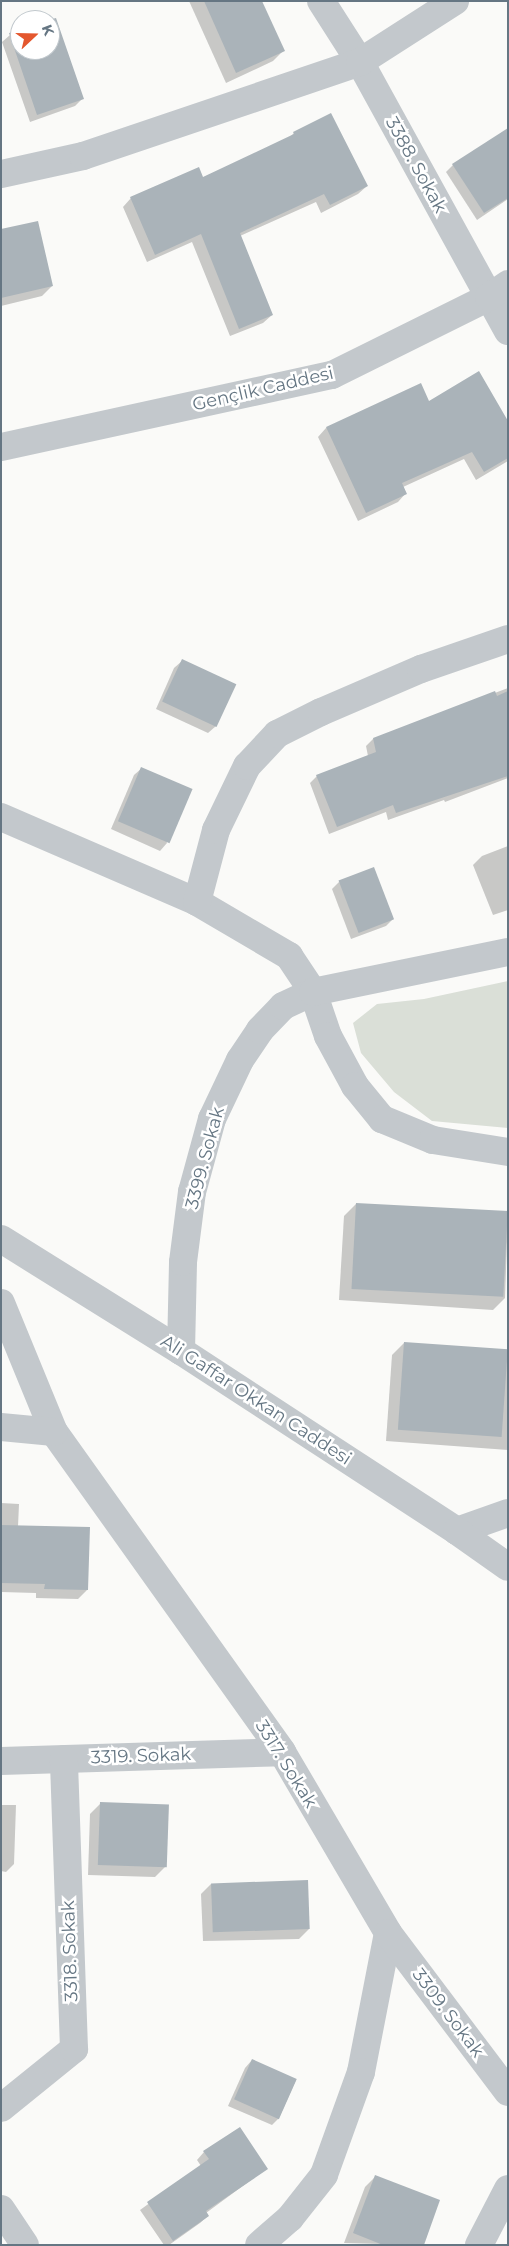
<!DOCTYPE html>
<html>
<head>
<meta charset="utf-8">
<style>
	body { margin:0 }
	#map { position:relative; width:509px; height:2246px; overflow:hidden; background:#fafaf8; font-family:Montserrat,sans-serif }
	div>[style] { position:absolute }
	.green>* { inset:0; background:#dadfd7 }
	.shadow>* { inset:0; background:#0003 }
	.building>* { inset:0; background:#aab3b9; transform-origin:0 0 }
	.minor>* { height:28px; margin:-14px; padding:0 14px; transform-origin:14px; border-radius:14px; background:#c3c8cc }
	.tertiary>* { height:28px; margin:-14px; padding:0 14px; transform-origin:14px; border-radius:14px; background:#c3c8cc }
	span { translate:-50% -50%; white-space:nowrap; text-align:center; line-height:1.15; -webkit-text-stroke:5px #fff; paint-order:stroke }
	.street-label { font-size:18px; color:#657683 }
	.frame { position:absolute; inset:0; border:2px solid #657683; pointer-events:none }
	.north { position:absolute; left:10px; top:10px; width:50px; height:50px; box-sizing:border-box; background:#fff; border:1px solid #c1c8cd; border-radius:50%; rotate:69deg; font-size:14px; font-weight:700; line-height:20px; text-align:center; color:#657683 }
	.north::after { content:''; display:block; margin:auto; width:18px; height:22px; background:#e4572e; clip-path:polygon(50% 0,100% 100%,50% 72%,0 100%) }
</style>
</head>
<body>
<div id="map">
	<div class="green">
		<i style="clip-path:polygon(508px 981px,508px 1128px,432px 1121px,394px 1092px,361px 1053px,353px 1023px,377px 1004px,424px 999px)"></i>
	</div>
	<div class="shadow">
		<i style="clip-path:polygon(189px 1px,261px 1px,283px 51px,273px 61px,226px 83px)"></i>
		<i style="clip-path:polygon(20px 31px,20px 50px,50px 50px,82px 99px,75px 106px,30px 122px,2px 42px,10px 35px)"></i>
		<i style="clip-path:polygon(294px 133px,367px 186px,358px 194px,321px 213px,316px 202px,240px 236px,272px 315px,263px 323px,230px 336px,192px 242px,147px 262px,123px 207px,131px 198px,202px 178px,289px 138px)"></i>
		<i style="clip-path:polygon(508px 148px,508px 199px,477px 220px,446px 172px,453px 165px)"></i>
		<i style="clip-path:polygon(1px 231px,52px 286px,42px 296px,1px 306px)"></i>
		<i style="clip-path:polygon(420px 385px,428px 402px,508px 423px,508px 461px,476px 480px,464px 459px,403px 487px,406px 493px,398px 502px,358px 521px,318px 437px,326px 428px)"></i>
		<i style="clip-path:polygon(182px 661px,216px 726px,208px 733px,156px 709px,174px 668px)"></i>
		<i style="clip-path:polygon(508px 688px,508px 778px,445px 802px,444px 800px,388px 820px,386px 812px,329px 834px,310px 783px,317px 776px,368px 756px,366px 746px,373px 739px)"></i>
		<i style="clip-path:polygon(142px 768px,167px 843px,160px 851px,111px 829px,134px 775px)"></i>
		<i style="clip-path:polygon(508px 846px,508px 910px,493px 915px,473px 865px,482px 856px)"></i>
		<i style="clip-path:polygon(339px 882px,393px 919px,386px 926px,351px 939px,332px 889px)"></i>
		<i style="clip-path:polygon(356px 1204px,508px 1213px,505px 1298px,493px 1310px,339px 1300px,344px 1216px)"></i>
		<i style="clip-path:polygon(404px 1343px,508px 1350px,508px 1450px,386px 1441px,392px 1355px)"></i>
		<i style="clip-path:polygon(1px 1503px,19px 1504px,18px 1527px,87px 1590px,78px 1599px,36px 1598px,36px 1593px,1px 1592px)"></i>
		<i style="clip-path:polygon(100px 1804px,165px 1867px,155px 1877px,88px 1875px,90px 1814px)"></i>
		<i style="clip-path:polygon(1px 1805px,16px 1805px,14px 1864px,6px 1872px,1px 1871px)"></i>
		<i style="clip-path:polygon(211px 1884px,309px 1929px,299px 1939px,203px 1941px,201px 1894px)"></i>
		<i style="clip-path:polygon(252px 2060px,296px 2080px,279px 2118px,272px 2125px,228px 2106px,245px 2068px)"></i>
		<i style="clip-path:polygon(204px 2152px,266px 2169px,206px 2213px,208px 2216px,200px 2223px,169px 2245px,164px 2245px,140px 2210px,201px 2166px,197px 2160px)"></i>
		<i style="clip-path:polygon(376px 2176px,422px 2245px,344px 2243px,365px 2187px)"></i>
	</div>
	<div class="building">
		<i style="clip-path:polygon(204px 1px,262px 1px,285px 51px,236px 73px)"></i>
		<i style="clip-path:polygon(56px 18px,84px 99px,37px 115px,9px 33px,20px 30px,20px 50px,50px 50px,49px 20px)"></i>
		<i style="clip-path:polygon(331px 113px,368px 186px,330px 205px,324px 194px,240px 233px,273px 315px,239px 329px,201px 234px,155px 255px,130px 197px,199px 167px,203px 177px,294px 134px,293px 132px)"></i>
		<i style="clip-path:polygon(508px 128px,508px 198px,484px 213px,452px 164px)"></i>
		<i style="clip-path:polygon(38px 221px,53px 286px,1px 298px,1px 229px)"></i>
		<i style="clip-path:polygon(479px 371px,508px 421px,508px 458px,484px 472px,472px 452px,402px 483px,407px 494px,366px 513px,326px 427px,421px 383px,429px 401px)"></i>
		<i style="left:182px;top:659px;width:60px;height:47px;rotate:25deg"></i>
		<i style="clip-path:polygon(495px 691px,497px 696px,508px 691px,508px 776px,396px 813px,393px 805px,337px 827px,316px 775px,376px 752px,373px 738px)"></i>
		<i style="left:141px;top:767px;width:56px;height:59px;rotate:23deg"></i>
		<i style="left:374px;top:867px;width:56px;height:38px;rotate:69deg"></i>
		<i style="left:356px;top:1203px;width:152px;height:86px;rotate:3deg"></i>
		<i style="left:404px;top:1342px;width:104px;height:88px;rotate:4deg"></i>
		<i style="clip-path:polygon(1px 1525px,90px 1527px,88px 1590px,44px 1589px,45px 1584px,1px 1583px)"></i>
		<i style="left:100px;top:1802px;width:69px;height:63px;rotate:2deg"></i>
		<i style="left:308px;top:1880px;width:49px;height:97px;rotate:88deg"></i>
		<i style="left:252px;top:2059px;width:49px;height:44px;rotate:24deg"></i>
		<i style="clip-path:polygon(240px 2127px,268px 2169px,206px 2211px,209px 2216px,173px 2241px,147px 2202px,209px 2159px,203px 2151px)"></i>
		<i style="clip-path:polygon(375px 2175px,440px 2200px,424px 2245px,383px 2245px,353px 2233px)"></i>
	</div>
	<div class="minor">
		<i style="left:321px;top:1px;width:72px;rotate:57.4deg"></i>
		<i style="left:360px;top:62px;width:307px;rotate:61.2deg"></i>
		<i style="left:1px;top:174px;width:84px;rotate:-12.4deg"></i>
		<i style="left:83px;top:156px;width:293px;rotate:-18.7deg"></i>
		<i style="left:360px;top:62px;width:113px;rotate:-32.7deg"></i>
		<i style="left:1px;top:817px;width:214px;rotate:23.4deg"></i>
		<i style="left:197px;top:902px;width:107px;rotate:30.4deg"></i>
		<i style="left:289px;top:956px;width:43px;rotate:56.3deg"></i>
		<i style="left:313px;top:992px;width:46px;rotate:71.2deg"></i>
		<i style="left:328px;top:1036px;width:57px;rotate:61.6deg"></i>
		<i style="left:355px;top:1086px;width:43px;rotate:50.7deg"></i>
		<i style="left:382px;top:1119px;width:55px;rotate:22.4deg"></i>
		<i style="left:433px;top:1140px;width:76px;rotate:9.1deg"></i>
		<i style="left:197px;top:902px;width:74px;rotate:-75.2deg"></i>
		<i style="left:216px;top:830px;width:71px;rotate:-64.2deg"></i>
		<i style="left:247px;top:766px;width:44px;rotate:-46.8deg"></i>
		<i style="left:277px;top:734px;width:49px;rotate:-26.6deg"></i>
		<i style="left:321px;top:712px;width:109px;rotate:-23.3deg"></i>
		<i style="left:421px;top:669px;width:92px;rotate:-19deg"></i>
		<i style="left:1px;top:1303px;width:139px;rotate:67.7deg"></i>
		<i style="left:54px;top:1432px;width:393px;rotate:54.5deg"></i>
		<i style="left:282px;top:1752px;width:210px;rotate:59.6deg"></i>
		<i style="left:388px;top:1933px;width:142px;rotate:101deg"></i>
		<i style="left:361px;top:2072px;width:109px;rotate:109.8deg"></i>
		<i style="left:324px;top:2175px;width:55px;rotate:128.3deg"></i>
		<i style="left:290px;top:2218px;width:41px;rotate:138.9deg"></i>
		<i style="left:181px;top:1351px;width:89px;rotate:-88.7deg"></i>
		<i style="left:183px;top:1262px;width:71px;rotate:-82.7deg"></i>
		<i style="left:192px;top:1192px;width:76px;rotate:-74.7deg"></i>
		<i style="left:212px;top:1119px;width:65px;rotate:-64.6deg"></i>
		<i style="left:240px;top:1060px;width:36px;rotate:-56deg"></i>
		<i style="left:260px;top:1030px;width:33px;rotate:-46deg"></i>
		<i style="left:283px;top:1006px;width:33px;rotate:-25deg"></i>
		<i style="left:313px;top:992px;width:199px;rotate:-11.6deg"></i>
		<i style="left:1px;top:1427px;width:53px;rotate:5.4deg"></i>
		<i style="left:457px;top:1531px;width:54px;rotate:-19.4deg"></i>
		<i style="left:1px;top:1761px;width:281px;rotate:-1.8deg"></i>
		<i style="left:388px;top:1933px;width:199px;rotate:53deg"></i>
		<i style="left:1px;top:2108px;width:94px;rotate:-38.9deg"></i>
		<i style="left:74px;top:2049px;width:290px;rotate:-92deg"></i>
		<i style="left:1px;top:2209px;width:43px;rotate:56.3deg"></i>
		<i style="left:479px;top:2245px;width:63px;rotate:-62.6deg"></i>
	</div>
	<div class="tertiary">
		<i style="left:1px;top:447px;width:339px;rotate:-12.3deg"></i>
		<i style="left:332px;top:375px;width:175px;rotate:-26.4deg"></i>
		<i style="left:489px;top:297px;width:23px;rotate:-34deg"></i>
		<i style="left:1px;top:1239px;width:212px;rotate:31.9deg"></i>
		<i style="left:181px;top:1351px;width:330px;rotate:33.1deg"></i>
		<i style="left:457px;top:1531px;width:62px;rotate:35.2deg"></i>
	</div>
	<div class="street-label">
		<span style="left:416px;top:165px;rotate:61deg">3388. Sokak</span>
		<span style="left:263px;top:389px;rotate:-13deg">Gençlik Caddesi</span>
		<span style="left:205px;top:1158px;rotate:-75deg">3399. Sokak</span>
		<span style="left:256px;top:1400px;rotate:33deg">Ali Gaffar Okkan Caddesi</span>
		<span style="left:141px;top:1756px;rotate:-2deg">3319. Sokak</span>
		<span style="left:286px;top:1764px;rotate:58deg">3317. Sokak</span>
		<span style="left:70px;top:1951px;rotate:-92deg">3318. Sokak</span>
		<span style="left:448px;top:2013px;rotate:53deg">3309. Sokak</span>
	</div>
	<div class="frame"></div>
	<div class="north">K</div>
</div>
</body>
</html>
